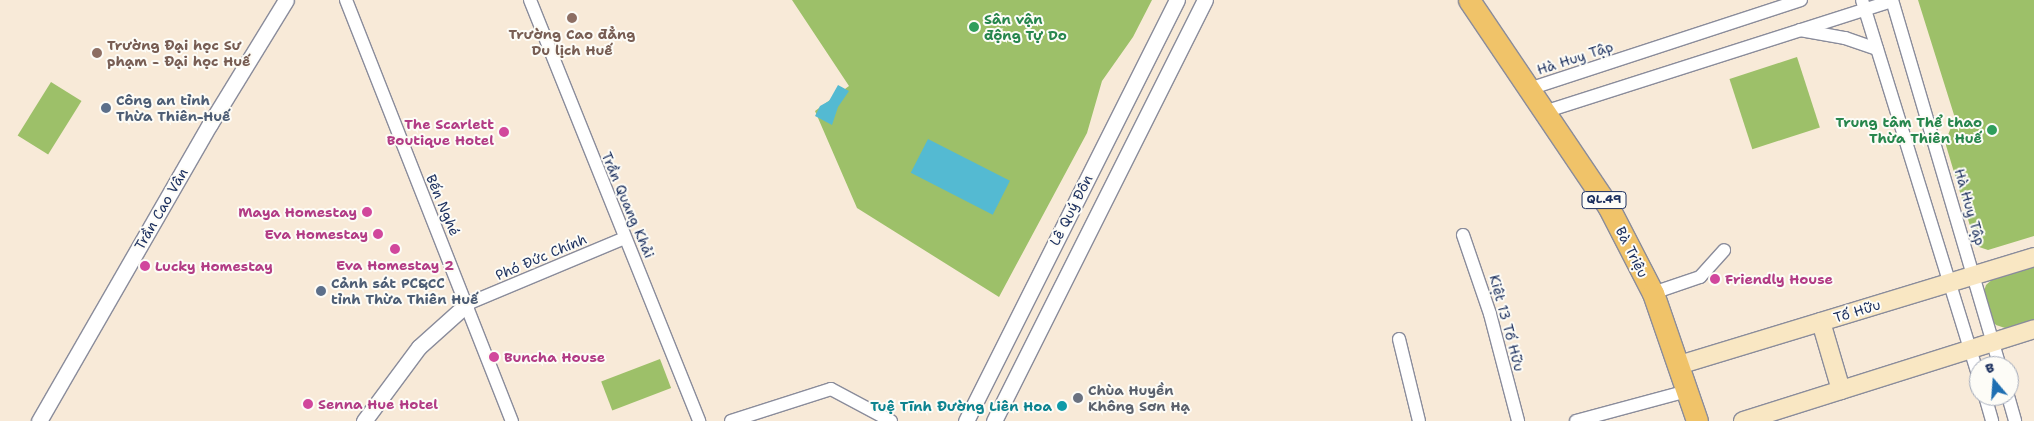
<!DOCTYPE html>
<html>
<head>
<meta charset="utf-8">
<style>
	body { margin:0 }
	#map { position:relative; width:2034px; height:421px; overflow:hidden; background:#f8ead8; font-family:"Shantell Sans",sans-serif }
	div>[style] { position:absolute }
	.green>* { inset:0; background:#9dc069; transform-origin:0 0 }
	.water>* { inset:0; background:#54bad2; transform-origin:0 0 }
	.roads { filter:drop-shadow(1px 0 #8a8c9b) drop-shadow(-1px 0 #8a8c9b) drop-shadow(0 1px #8a8c9b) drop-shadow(0 -1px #8a8c9b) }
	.minor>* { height:12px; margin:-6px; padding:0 6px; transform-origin:6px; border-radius:6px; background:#fff }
	.tertiary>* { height:15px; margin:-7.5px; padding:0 7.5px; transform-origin:7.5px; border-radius:7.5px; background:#fff }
	.secondary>* { height:18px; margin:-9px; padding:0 9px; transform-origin:9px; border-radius:9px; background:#f9e7c3 }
	.trunk>* { height:21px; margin:-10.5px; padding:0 10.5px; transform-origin:10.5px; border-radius:10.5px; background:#f0c369 }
	.dots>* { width:14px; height:14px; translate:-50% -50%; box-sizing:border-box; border:2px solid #fdfcf7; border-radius:50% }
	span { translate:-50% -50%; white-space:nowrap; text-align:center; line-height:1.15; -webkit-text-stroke:4px #fdfcf7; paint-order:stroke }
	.shield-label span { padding:1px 4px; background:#fdfcf7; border:1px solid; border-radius:4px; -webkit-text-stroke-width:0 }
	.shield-label { font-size:12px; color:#1b2f5e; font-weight:700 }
	.leisure-label { font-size:14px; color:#27864d; font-weight:700 }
	.left { translate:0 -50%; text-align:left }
	.right { translate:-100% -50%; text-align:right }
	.education-label { font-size:14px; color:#785e54; font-weight:700 }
	.street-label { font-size:14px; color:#1b2f5e }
	.service-label { font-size:14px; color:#4e5e75; font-weight:700 }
	.hotel-label { font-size:14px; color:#b23c85; font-weight:700 }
	.worship-label { font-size:14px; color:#5b616d; font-weight:700 }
	.culture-label { font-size:14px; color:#0d838f; font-weight:700 }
	.north { position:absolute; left:1969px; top:356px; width:50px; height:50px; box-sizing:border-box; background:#fdfcf7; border:1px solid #a3aaba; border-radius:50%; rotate:342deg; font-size:14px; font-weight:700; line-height:20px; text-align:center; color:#1b2f5e }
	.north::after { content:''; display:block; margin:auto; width:18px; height:22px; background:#1f6fb2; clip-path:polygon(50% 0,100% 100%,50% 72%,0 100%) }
</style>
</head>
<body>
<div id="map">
	<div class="green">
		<i style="clip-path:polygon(792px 0,1152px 0,1133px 37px,1102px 81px,1087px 133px,999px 297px,857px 208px,815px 111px,849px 86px)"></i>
		<i style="clip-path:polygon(1918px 0,2034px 0,2034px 236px,1988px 250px,1976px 246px,1945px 142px,1955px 118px)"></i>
		<i style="left:1797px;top:57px;width:74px;height:71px;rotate:72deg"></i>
		<i style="left:51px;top:82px;width:36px;height:63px;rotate:32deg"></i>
		<i style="clip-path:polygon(2034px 265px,2034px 320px,2005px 328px,1996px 325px,1992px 321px,1984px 291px,1986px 285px,1995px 277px)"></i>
		<i style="left:660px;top:359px;width:31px;height:63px;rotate:69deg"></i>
	</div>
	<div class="water">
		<i style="clip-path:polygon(838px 85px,849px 91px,838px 107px,832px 125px,815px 116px,820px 106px,829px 101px)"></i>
		<i style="left:928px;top:139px;width:92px;height:38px;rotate:27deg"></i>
	</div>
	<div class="roads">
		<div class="minor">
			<i style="left:346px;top:0;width:453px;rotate:68.5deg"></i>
			<i style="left:530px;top:0;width:454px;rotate:68.1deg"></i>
			<i style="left:1862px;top:0;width:395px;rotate:72.8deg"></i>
			<i style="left:1892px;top:0;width:382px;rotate:73.6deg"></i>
			<i style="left:1800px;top:30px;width:46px;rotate:10.1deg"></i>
			<i style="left:1845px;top:38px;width:34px;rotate:19deg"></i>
			<i style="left:1529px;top:89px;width:286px;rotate:-18.1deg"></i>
			<i style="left:1544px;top:112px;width:365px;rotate:-17.7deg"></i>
			<i style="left:1463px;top:235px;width:83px;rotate:71.1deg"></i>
			<i style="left:1490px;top:314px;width:111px;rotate:75.3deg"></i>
			<i style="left:1653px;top:293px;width:50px;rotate:-18.8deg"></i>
			<i style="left:1700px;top:277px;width:36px;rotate:-48deg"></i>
			<i style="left:467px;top:304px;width:171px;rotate:-22.7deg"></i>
			<i style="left:1399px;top:339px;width:84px;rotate:76.3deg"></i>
			<i style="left:1985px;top:396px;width:26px;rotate:74deg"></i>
			<i style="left:2008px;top:396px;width:26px;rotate:74deg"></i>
			<i style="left:731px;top:421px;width:105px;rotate:-17.7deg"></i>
			<i style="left:831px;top:389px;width:68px;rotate:28.1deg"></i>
			<i style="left:1576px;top:421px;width:115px;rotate:-15.1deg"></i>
		</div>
		<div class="tertiary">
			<i style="left:39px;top:421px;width:343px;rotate:-60.1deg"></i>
			<i style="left:210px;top:124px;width:145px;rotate:-58.5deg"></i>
			<i style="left:364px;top:421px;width:92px;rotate:-53.4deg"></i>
			<i style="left:419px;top:347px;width:64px;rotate:-41.9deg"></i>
			<i style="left:966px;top:421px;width:471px;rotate:-63.4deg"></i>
			<i style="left:994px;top:421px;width:471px;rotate:-63.4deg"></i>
		</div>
		<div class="secondary">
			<i style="left:1821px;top:322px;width:71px;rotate:73.6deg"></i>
			<i style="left:1679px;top:365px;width:371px;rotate:-16.9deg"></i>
			<i style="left:1743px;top:421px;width:305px;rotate:-17.5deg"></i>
		</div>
		<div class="trunk">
			<i style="left:1469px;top:0;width:249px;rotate:56deg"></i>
			<i style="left:1608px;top:206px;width:98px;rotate:62.7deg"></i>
			<i style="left:1653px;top:293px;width:135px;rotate:71deg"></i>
		</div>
	</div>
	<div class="dots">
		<i style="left:572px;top:18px;background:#8d6e63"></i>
		<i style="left:974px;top:27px;background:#2e9e5b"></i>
		<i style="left:97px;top:53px;background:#8d6e63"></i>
		<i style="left:106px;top:108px;background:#5c6f8a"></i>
		<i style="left:1992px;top:130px;background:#2e9e5b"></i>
		<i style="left:504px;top:132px;background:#d1479c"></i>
		<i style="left:367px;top:212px;background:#d1479c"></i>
		<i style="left:378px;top:234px;background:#d1479c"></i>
		<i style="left:395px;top:249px;background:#d1479c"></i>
		<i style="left:145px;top:266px;background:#d1479c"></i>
		<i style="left:1715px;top:279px;background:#d1479c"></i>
		<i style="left:321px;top:291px;background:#5c6f8a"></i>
		<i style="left:494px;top:357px;background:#d1479c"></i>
		<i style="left:1078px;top:398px;background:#6b7280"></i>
		<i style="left:308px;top:404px;background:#d1479c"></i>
		<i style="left:1062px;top:406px;background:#0f9aa8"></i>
	</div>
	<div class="shield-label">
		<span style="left:1604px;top:200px">QL.49</span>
	</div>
	<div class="leisure-label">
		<span class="left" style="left:984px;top:27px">Sân vận<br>động Tự Do</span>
		<span class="right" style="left:1982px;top:130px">Trung tâm Thể thao<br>Thừa Thiên Huế</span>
	</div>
	<div class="education-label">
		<span style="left:572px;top:42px">Trường Cao đẳng<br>Du lịch Huế</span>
		<span class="left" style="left:107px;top:53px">Trường Đại học Sư<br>phạm - Đại học Huế</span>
	</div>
	<div class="street-label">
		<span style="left:1575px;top:58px;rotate:-18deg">Hà Huy Tập</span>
		<span style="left:443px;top:205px;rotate:67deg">Bến Nghé</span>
		<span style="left:628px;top:205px;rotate:67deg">Trần Quang Khải</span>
		<span style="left:1970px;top:207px;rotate:74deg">Hà Huy Tập</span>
		<span style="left:161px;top:209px;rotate:-60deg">Trần Cao Vân</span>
		<span style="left:1071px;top:210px;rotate:-63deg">Lê Quý Đôn</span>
		<span style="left:1632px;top:252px;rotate:63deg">Bà Triệu</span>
		<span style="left:541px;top:257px;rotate:-23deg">Phó Đức Chính</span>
		<span style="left:1857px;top:311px;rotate:-17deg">Tố Hữu</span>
		<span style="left:1507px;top:323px;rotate:75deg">Kiệt 13 Tố Hữu</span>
	</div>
	<div class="service-label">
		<span class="left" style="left:116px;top:108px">Công an tỉnh<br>Thừa Thiên-Huế</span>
		<span class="left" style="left:331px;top:291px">Cảnh sát PC&amp;CC<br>tỉnh Thừa Thiên Huế</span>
	</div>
	<div class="hotel-label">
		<span class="right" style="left:494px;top:132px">The Scarlett<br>Boutique Hotel</span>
		<span class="right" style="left:357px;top:212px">Maya Homestay</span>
		<span class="right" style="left:368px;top:234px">Eva Homestay</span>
		<span style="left:395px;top:265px">Eva Homestay 2</span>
		<span class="left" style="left:155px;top:266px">Lucky Homestay</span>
		<span class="left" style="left:1725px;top:279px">Friendly House</span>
		<span class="left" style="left:504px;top:357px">Buncha House</span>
		<span class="left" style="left:318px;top:404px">Senna Hue Hotel</span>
	</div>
	<div class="worship-label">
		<span class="left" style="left:1088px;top:398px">Chùa Huyền<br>Không Sơn Hạ</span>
	</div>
	<div class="culture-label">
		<span class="right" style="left:1052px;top:406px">Tuệ Tĩnh Đường Liên Hoa</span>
	</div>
	<div class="north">B</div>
</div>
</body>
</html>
